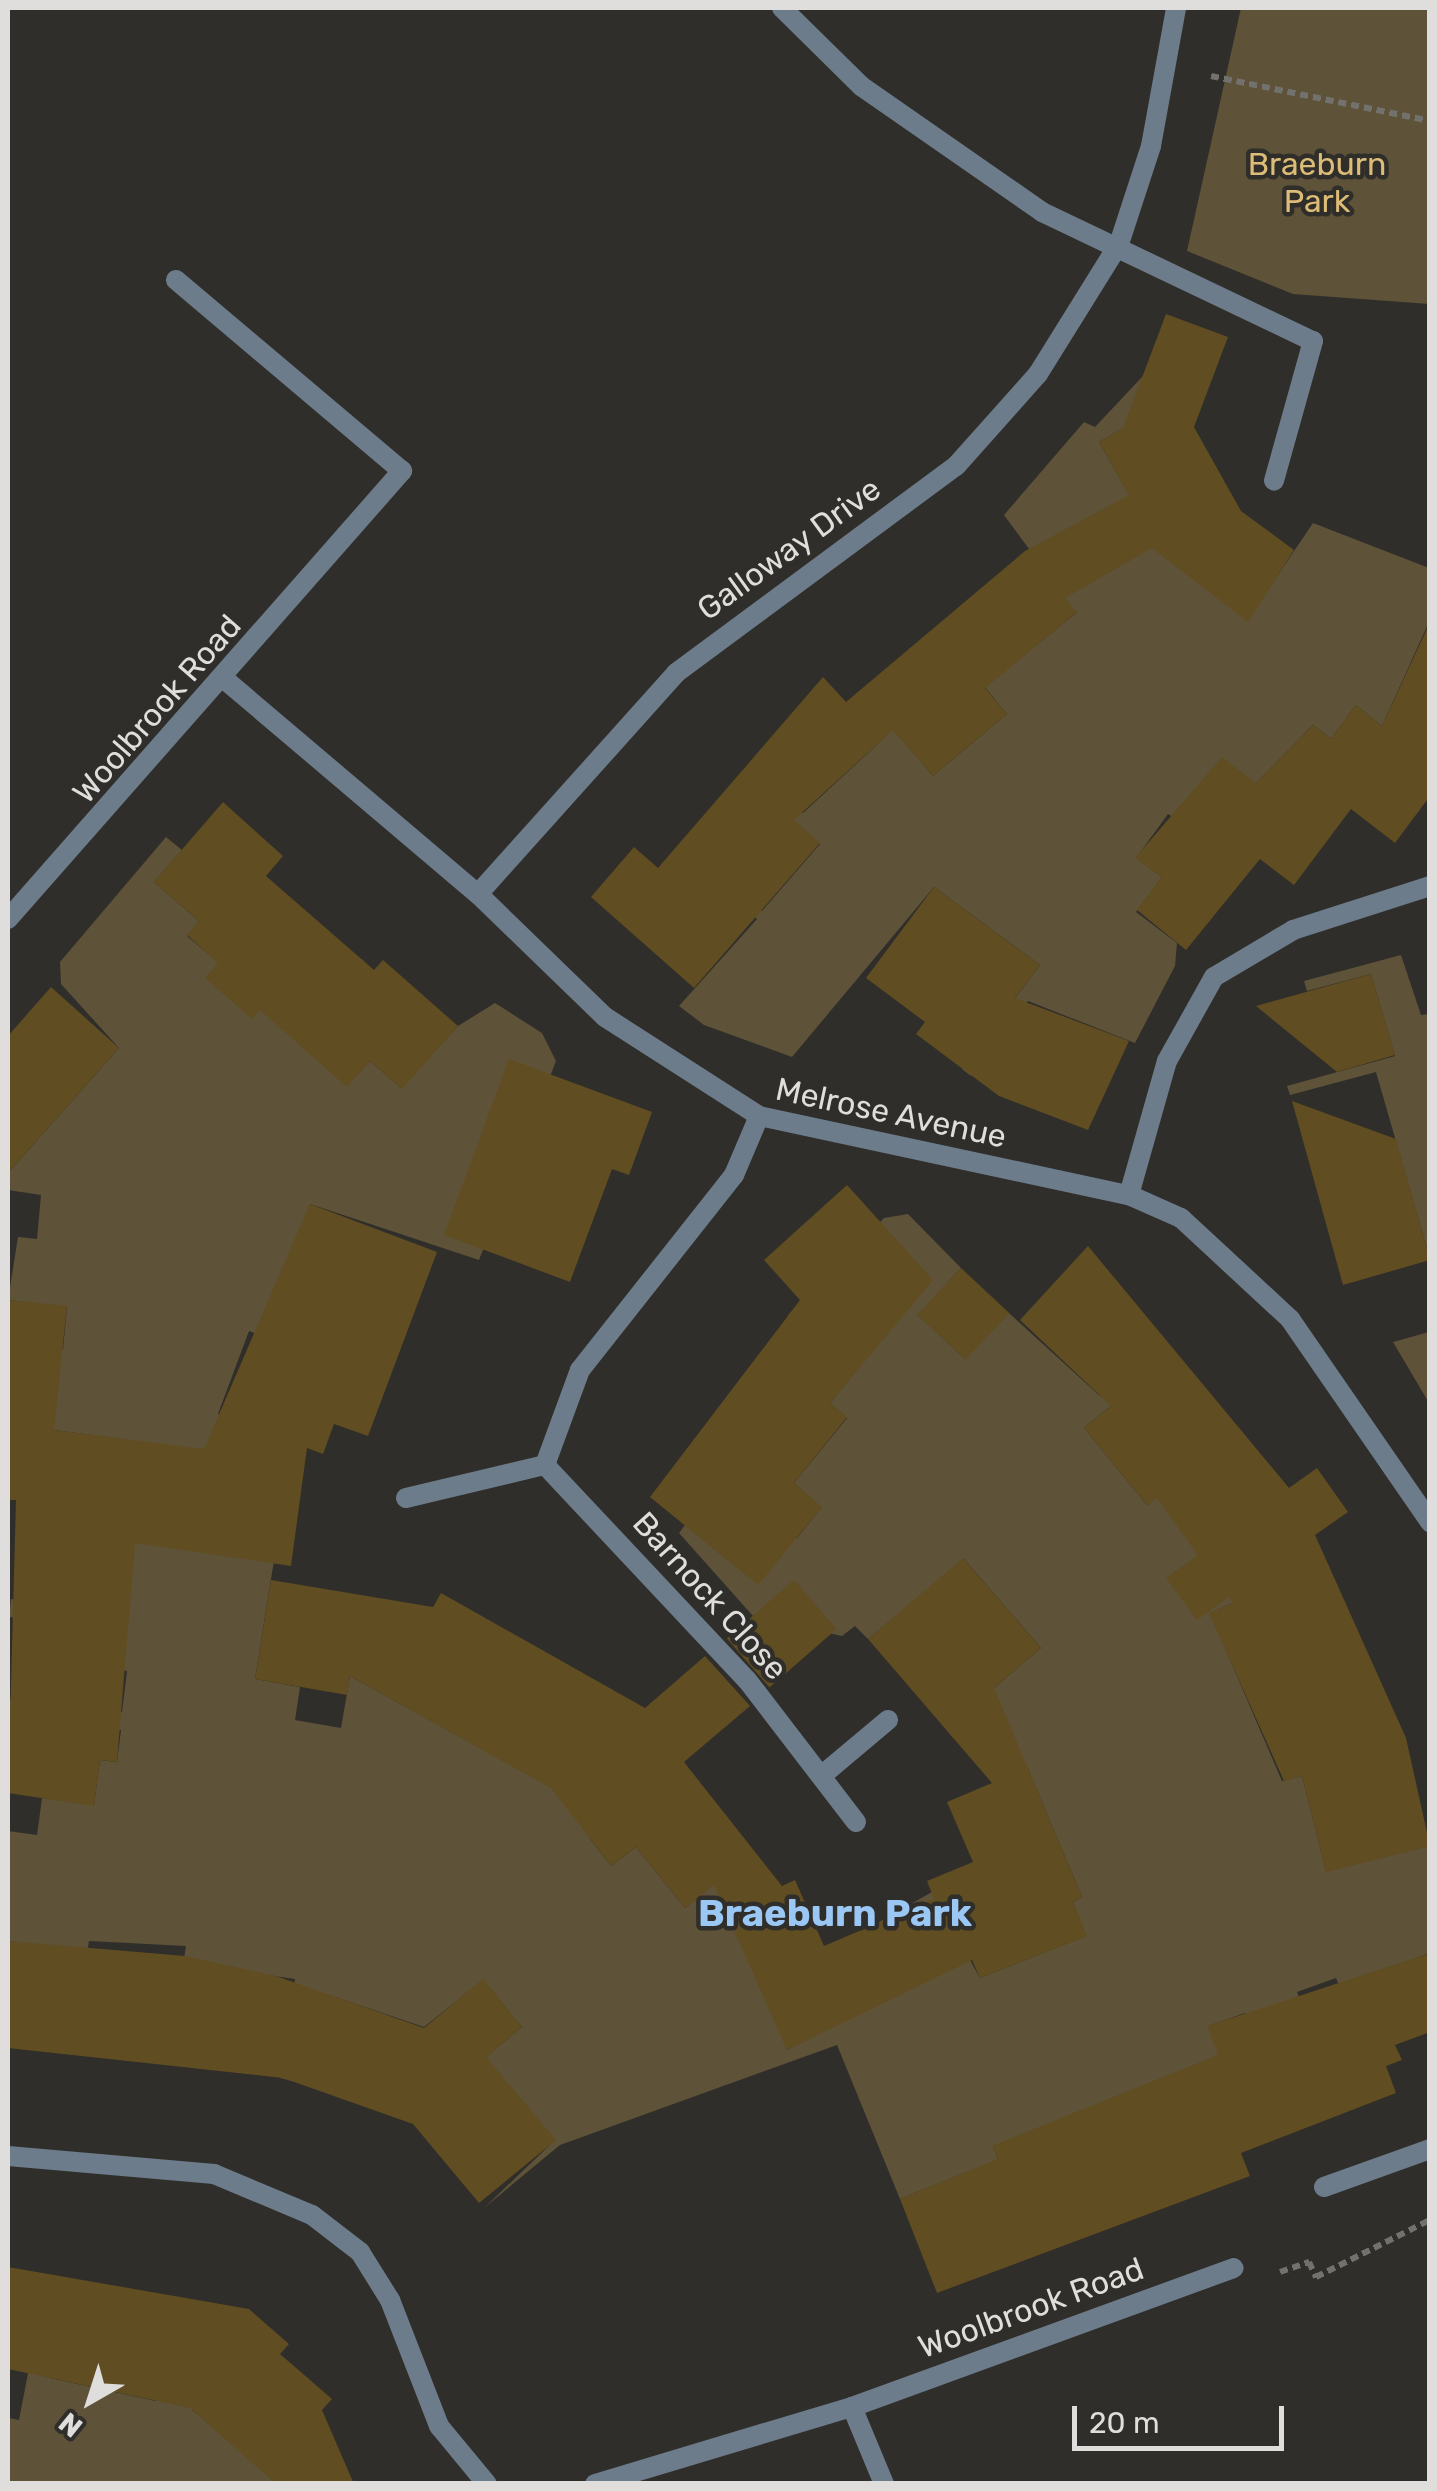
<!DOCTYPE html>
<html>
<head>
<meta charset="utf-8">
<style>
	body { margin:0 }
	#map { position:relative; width:1437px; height:2491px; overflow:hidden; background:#2f2e2a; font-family:Rubik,sans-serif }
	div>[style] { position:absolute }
	.green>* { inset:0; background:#5e5238 }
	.building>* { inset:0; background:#604d21; transform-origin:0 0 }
	.path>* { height:6px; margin-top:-3px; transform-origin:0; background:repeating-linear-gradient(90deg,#72716d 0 8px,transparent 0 13px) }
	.service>* { height:20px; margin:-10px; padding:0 10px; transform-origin:10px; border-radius:10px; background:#6d7c8b }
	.minor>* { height:20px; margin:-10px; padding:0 10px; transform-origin:10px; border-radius:10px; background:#6d7c8b }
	span { translate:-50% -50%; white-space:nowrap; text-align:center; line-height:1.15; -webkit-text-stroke:9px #2f2e2a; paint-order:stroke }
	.park-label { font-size:32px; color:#dcbc76 }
	.street-label { font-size:32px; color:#dfdedc }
	.quarter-label { font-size:38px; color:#9ac7f4; font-weight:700 }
	.frame { position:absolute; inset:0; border:10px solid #dfdedc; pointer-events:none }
	.north { position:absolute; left:40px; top:2351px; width:100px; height:100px; -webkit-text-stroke:8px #2f2e2a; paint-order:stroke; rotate:219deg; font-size:28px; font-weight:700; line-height:40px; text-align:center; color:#dfdedc }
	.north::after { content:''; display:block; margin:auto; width:35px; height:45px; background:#dfdedc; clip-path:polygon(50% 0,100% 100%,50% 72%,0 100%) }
	.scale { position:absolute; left:1072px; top:2406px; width:212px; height:45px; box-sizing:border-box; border:5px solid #dfdedc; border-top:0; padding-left:12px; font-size:30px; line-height:35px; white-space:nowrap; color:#dfdedc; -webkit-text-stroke:8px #2f2e2a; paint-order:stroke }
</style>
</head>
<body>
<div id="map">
	<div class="green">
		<i style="clip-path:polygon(1241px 8px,1429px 8px,1429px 304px,1293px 294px,1187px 251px)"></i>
		<i style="clip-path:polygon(1143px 376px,1177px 397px,1099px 442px,1147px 526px,1247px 621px,1313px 523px,1429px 568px,1429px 622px,1382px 726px,1356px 705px,1331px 739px,1313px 725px,1256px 783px,1176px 819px,1168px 814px,1136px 858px,1162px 877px,1136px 912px,1177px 943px,1175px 966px,1135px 1043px,1028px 1001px,971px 1076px,962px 1069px,1040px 965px,934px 887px,792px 1057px,704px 1025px,679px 1006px,757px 919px,684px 855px,690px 848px,762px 911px,820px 844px,748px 780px,803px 813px,881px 741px,847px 703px,861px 692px,933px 776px,1007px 714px,936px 628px,995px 679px,1076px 613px,1004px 515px,1084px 422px,1095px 427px)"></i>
		<i style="clip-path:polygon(166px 837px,182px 850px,154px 882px,199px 921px,187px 936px,213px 958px,276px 990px,310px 1020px,362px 959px,367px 965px,347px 1086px,370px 1061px,401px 1088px,458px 1026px,495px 1003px,542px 1033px,556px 1061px,479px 1260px,310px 1204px,292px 1252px,298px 1349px,249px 1331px,218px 1414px,293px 1442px,255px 1679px,300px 1687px,295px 1720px,341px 1728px,350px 1676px,581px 1804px,651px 1703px,694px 1753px,590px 1839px,611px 1866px,636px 1847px,685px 1908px,725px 1875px,787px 2050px,907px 1988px,879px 1922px,932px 1892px,980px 1978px,1086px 1936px,1073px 1902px,1082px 1897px,1028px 1769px,992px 1783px,970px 1731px,953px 1738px,946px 1729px,1041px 1648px,964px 1559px,868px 1639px,855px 1626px,842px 1636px,753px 1616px,679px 1533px,685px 1525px,728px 1560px,784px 1529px,797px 1538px,821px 1508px,794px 1483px,847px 1418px,830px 1403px,857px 1370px,788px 1315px,884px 1218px,908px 1214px,961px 1268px,918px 1315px,965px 1359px,1009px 1313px,1100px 1396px,1147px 1346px,1163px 1363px,1084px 1428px,1147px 1505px,1240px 1429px,1327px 1562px,1210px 1613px,1282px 1781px,1302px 1776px,1326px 1871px,1429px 1846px,1429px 1953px,1385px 1970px,1352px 2017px,1336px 1978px,1297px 1992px,1311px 2029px,1259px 2048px,1245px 2013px,1208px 2026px,1253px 2147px,993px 2147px,1030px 2239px,967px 2172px,900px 2199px,837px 2045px,560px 2145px,484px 2208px,555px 2140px,471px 2069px,522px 2027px,483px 1980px,424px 2027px,323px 1993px,292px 2081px,280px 2078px,295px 1979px,200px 1965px,168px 2060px,186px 1946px,89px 1941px,74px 2041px,79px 1953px,8px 1941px,8px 1831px,37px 1835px,42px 1798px,94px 1805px,100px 1760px,117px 1762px,121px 1730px,8px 1715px,8px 1699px,122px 1712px,127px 1671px,103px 1667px,107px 1629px,9px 1617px,11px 1599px,126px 1613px,122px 1439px,8px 1424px,8px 1409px,37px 1412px,44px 1348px,63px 1349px,67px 1307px,8px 1300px,18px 1237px,37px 1239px,41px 1195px,8px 1190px,8px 1173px,119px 1048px,61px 984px,60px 962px)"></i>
		<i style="clip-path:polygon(1401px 955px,1421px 1015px,1429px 1014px,1429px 1256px,1376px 1072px,1290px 1095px,1287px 1086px,1395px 1056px,1371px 974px,1307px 991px,1304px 981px)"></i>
		<i style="clip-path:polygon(1429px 1332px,1430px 1332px,1429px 1403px,1393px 1342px)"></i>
		<i style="clip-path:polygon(45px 2285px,50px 2378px,156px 2401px,165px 2363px,261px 2331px,192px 2410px,281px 2483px,8px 2483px,8px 2418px,19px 2420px)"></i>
	</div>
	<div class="building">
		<i style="clip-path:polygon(1166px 314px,1228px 337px,1194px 427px,1241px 511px,1294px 550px,1248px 622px,1152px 548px,1065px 598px,1077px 612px,985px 688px,1007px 714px,933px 776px,893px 730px,794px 820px,820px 843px,694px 988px,591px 897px,634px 847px,658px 868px,823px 677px,846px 702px,1025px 551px,1129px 495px,1099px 442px,1123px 428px)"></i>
		<i style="clip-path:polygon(1430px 622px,1430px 796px,1395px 843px,1351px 809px,1294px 885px,1260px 859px,1186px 950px,1137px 910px,1162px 877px,1135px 858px,1222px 757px,1256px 783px,1313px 725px,1331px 739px,1356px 705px,1382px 726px)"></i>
		<i style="clip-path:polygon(223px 802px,283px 856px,266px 876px,374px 970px,383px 960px,458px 1026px,402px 1089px,370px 1061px,347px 1087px,260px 1010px,252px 1019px,205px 978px,218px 963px,187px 935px,199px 921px,154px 882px)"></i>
		<i style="clip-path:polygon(934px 887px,1040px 965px,1015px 998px,1129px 1041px,1088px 1130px,999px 1096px,916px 1034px,925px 1022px,866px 978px)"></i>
		<i style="clip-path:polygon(1371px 974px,1395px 1055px,1337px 1072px,1256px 1006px)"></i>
		<i style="clip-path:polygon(51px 987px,119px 1048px,8px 1173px,8px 1036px)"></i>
		<i style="clip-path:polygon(509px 1059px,652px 1112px,629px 1175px,612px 1169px,570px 1282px,444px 1235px)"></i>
		<i style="clip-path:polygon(1292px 1101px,1396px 1139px,1430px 1260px,1343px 1285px)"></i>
		<i style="clip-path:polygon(847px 1185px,933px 1280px,830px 1403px,847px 1417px,794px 1483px,822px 1507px,758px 1585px,650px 1497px,800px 1300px,764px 1260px)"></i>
		<i style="clip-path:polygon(310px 1204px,437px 1252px,368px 1436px,334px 1424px,323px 1454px,307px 1448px,291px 1566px,135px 1543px,117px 1762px,100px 1760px,94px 1806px,8px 1793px,16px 1500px,8px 1500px,8px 1300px,67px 1306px,54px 1430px,204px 1449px)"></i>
		<i style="clip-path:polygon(1088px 1246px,1289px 1488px,1317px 1468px,1348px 1512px,1315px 1535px,1406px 1738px,1430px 1846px,1326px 1872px,1302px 1776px,1284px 1781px,1209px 1613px,1233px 1603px,1229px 1597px,1197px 1620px,1166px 1578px,1198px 1555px,1157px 1498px,1147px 1505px,1084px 1428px,1111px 1406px,1020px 1320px)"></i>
		<i style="left:961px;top:1268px;width:66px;height:64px;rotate:43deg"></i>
		<i style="clip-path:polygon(963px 1558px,1041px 1648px,994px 1688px,1082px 1897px,1073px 1902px,1087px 1936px,980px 1978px,972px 1960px,787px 2050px,714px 1885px,685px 1908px,636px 1847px,611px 1866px,551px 1788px,350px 1676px,347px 1695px,255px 1679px,271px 1580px,433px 1607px,441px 1593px,645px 1708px,705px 1656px,750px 1706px,684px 1762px,782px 1886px,795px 1880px,824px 1946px,934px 1899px,927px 1881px,973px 1862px,947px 1802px,992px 1783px,868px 1639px)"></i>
		<i style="left:794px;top:1580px;width:65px;height:89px;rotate:49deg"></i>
		<i style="clip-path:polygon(8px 1941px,185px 1956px,276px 1976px,424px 2028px,483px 1979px,522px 2027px,486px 2057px,556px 2140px,479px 2203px,413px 2124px,283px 2078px,8px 2048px)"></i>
		<i style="clip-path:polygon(1430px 1953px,1430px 2032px,1395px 2045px,1402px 2060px,1386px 2066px,1396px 2093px,1241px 2153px,1250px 2176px,937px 2293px,900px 2199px,998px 2159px,992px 2146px,1218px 2055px,1207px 2026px)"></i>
		<i style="clip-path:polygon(8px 2267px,249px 2309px,289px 2344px,280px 2354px,332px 2399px,322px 2410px,354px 2484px,276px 2484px,190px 2408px,8px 2369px)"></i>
	</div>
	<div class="path">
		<i style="left:1211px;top:76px;width:224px;rotate:11.6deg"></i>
		<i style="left:1280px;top:2272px;width:31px;rotate:-19deg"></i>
		<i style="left:1309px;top:2262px;width:17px;rotate:65deg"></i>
		<i style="left:1316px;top:2277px;width:127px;rotate:-26.6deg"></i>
	</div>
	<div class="service">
		<i style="left:1324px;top:2187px;width:113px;rotate:-19.7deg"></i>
	</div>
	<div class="minor">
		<i style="left:782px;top:8px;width:111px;rotate:44.6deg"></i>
		<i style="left:861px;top:86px;width:221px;rotate:34.8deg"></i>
		<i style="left:1042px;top:212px;width:300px;rotate:25.5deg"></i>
		<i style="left:1313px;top:341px;width:145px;rotate:105.6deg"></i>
		<i style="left:223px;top:678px;width:334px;rotate:40.3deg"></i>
		<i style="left:478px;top:894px;width:177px;rotate:44.1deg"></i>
		<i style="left:605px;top:1017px;width:183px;rotate:32.7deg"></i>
		<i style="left:759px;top:1116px;width:378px;rotate:12.1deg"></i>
		<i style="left:1129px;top:1195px;width:57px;rotate:23.9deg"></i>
		<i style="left:1181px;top:1218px;width:149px;rotate:42.8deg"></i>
		<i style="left:1290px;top:1319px;width:247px;rotate:55.4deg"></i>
		<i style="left:478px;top:894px;width:297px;rotate:-48.1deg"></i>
		<i style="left:676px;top:673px;width:348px;rotate:-36.5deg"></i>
		<i style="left:956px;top:466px;width:123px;rotate:-48.3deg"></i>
		<i style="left:1038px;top:374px;width:153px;rotate:-58.1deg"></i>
		<i style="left:1119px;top:244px;width:103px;rotate:-71.9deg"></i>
		<i style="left:1151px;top:146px;width:140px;rotate:-79.7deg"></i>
		<i style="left:8px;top:919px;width:597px;rotate:-48.67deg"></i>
		<i style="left:402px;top:471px;width:296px;rotate:-139.8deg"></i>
		<i style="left:1129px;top:1195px;width:139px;rotate:-74.2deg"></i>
		<i style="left:1167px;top:1061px;width:96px;rotate:-60.8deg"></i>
		<i style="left:1214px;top:977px;width:92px;rotate:-30.7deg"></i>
		<i style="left:1293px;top:930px;width:144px;rotate:-17.8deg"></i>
		<i style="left:545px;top:1465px;width:295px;rotate:46.8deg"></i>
		<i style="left:747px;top:1680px;width:179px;rotate:52.5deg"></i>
		<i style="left:406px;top:1498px;width:143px;rotate:-13.4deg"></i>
		<i style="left:545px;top:1465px;width:101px;rotate:-69.8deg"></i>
		<i style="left:580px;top:1370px;width:248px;rotate:-51.7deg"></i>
		<i style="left:734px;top:1175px;width:64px;rotate:-67deg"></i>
		<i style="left:826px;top:1772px;width:81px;rotate:-40deg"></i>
		<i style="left:8px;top:2156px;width:207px;rotate:5deg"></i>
		<i style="left:214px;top:2174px;width:106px;rotate:22.7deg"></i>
		<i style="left:312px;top:2215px;width:61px;rotate:37.6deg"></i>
		<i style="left:360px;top:2252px;width:57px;rotate:58deg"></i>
		<i style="left:390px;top:2300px;width:135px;rotate:68.7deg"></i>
		<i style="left:439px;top:2426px;width:75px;rotate:50.4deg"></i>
		<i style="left:852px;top:2407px;width:83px;rotate:67.4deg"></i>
		<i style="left:595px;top:2484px;width:268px;rotate:-16.7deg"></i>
		<i style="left:852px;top:2407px;width:406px;rotate:-20deg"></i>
	</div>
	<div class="park-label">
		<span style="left:1317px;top:183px">Braeburn<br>Park</span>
	</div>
	<div class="street-label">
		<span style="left:789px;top:549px;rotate:-36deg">Galloway Drive</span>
		<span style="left:157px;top:709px;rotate:-49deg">Woolbrook Road</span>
		<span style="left:891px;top:1113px;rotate:12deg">Melrose Avenue</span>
		<span style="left:710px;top:1596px;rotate:48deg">Barnock Close</span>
		<span style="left:1031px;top:2308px;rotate:-20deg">Woolbrook Road</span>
	</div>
	<div class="quarter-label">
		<span style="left:835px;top:1914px">Braeburn Park</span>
	</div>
	<div class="frame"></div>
	<div class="north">N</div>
	<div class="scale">20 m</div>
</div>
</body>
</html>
